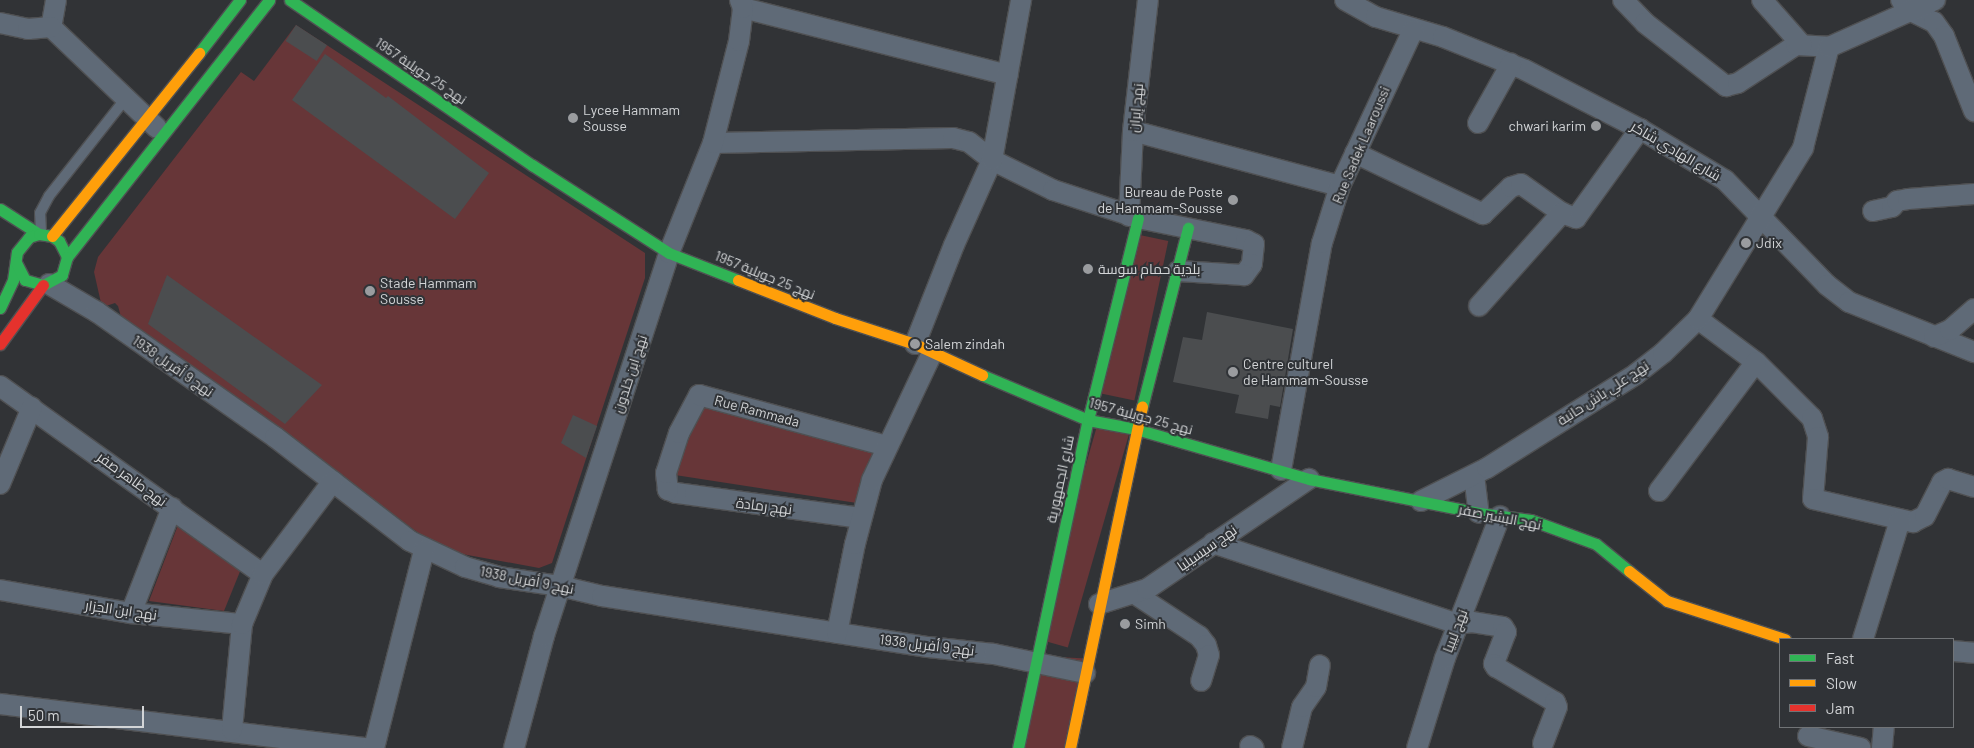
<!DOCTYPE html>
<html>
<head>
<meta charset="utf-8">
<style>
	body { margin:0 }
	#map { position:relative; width:1974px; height:748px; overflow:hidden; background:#313336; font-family:Barlow,Cairo,sans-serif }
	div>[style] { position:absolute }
	.green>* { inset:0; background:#673638; transform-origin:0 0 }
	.building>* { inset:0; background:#4b4d4f; transform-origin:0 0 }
	.roads { filter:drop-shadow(1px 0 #4f5052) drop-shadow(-1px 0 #4f5052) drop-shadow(0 1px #4f5052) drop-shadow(0 -1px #4f5052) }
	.lane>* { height:10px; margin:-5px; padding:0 5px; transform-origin:5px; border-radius:5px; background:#5f6a77 }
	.street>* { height:20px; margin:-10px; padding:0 10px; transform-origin:10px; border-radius:10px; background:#5f6a77 }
	.fast>* { height:11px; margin:-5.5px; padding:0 5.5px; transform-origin:5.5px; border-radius:5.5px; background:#30b455 }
	.slow>* { height:11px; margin:-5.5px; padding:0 5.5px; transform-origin:5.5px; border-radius:5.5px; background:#ff9f0a }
	.jam>* { height:11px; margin:-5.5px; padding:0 5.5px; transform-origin:5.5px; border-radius:5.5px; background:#e5322d }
	.dots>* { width:14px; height:14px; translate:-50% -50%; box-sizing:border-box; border:2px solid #303337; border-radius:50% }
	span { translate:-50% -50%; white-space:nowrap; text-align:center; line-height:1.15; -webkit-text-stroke:4px #303337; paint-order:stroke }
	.street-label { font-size:14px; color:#d3d5d7 }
	.poi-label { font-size:14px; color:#d3d5d7 }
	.left { translate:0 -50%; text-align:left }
	.right { translate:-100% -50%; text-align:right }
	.legend { position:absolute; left:1779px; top:638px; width:175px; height:90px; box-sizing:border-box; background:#303337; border:1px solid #717477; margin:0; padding:6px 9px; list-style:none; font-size:15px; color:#d3d5d7 }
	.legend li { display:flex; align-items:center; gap:10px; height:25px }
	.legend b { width:25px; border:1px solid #717477 }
	.scale { position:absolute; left:20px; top:706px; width:124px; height:22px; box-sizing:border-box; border:2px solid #d3d5d7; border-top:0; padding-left:6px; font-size:15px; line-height:18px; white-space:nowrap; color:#d3d5d7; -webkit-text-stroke:4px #303337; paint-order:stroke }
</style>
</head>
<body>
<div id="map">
	<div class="green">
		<i style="clip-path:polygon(296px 25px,645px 253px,645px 278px,552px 563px,539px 568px,462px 554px,431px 542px,121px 317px,118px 306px,115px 303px,106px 306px,101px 303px,94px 272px,98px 257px,241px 72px,254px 81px)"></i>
		<i style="left:1135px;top:234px;width:34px;height:163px;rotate:12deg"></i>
		<i style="clip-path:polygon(689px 399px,881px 450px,857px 503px,662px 473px)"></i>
		<i style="left:1097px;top:426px;width:33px;height:221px;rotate:16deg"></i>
		<i style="clip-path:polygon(178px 525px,241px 569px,224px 611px,149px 601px)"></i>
		<i style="clip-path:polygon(1038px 656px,1096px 659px,1077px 748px,1024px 748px)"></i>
	</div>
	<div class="building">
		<i style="left:296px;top:25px;width:37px;height:19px;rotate:33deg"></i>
		<i style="clip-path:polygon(325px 54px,386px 98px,388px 96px,489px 173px,455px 219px,292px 100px)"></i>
		<i style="clip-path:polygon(167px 275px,322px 385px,285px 424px,148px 324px)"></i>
		<i style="clip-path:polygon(1207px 312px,1293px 329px,1280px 407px,1270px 405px,1268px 419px,1235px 413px,1239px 395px,1173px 382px,1183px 337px,1202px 340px)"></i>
		<i style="clip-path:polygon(573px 415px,597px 426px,586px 458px,561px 443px)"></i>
	</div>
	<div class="roads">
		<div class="lane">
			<i style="left:41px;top:231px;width:18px;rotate:-93deg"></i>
			<i style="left:40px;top:213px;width:19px;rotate:-62deg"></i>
			<i style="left:49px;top:196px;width:125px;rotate:-51.8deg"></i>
		</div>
		<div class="street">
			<i style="left:56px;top:0;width:27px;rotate:100deg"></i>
			<i style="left:51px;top:27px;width:146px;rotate:43.6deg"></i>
			<i style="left:1345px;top:0;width:35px;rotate:29deg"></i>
			<i style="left:1376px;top:17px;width:70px;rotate:16.6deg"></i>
			<i style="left:1443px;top:37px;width:88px;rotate:21.9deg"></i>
			<i style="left:1525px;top:70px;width:129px;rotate:27.2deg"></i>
			<i style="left:1640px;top:129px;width:99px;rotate:31deg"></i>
			<i style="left:1725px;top:180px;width:146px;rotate:45.8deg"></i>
			<i style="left:1827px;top:285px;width:28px;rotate:38deg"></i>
			<i style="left:1849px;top:302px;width:135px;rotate:21.8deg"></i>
			<i style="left:1623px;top:0;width:32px;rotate:46deg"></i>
			<i style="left:1645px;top:23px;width:103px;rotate:37.9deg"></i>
			<i style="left:1726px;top:86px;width:12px;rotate:-14deg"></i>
			<i style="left:1738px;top:83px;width:69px;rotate:-33.2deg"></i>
			<i style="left:1796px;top:45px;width:33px;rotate:3deg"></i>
			<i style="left:1762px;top:0;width:60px;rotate:48.4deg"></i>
			<i style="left:1901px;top:0;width:15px;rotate:48deg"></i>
			<i style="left:1911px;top:11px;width:25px;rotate:26deg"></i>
			<i style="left:1934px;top:22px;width:17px;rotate:54deg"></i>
			<i style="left:1944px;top:36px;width:81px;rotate:68.2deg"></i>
			<i style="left:743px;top:8px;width:273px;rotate:14.2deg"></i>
			<i style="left:0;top:23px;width:29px;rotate:12deg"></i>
			<i style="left:28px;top:29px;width:23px;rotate:-5deg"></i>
			<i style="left:1478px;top:123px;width:68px;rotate:-60.8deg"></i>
			<i style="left:1133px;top:131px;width:214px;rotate:14.9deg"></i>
			<i style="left:713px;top:143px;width:240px;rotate:-1.2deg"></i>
			<i style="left:953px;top:138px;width:16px;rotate:14deg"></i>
			<i style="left:969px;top:142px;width:29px;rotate:38deg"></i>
			<i style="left:992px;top:160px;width:68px;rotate:26.2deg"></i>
			<i style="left:1053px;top:190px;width:89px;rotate:18.2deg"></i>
			<i style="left:1138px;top:218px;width:110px;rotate:11.5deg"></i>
			<i style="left:1246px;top:240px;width:9px;rotate:27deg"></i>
			<i style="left:1254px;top:244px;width:20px;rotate:96deg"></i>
			<i style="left:1252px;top:264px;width:14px;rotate:126deg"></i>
			<i style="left:1244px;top:275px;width:66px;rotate:-176.5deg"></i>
			<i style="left:1355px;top:153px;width:142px;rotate:25.5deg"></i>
			<i style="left:1483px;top:214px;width:39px;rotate:-44deg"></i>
			<i style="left:1511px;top:187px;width:10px;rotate:-17deg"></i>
			<i style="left:1521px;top:184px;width:50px;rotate:35.3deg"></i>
			<i style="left:1562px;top:213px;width:15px;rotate:20deg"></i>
			<i style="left:1576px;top:218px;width:110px;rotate:-54.3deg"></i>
			<i style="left:1873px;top:211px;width:19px;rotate:-12deg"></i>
			<i style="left:1892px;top:207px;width:8px;rotate:-50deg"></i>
			<i style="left:1897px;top:201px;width:11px;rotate:-10deg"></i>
			<i style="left:1908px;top:199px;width:66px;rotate:-4.3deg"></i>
			<i style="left:1129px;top:216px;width:85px;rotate:-87.3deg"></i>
			<i style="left:1133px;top:131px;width:132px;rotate:-83.5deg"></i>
			<i style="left:49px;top:284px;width:56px;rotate:30.3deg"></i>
			<i style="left:97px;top:312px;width:218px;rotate:35.1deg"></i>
			<i style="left:275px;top:437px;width:170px;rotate:37.6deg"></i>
			<i style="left:410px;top:541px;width:61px;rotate:25.3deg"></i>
			<i style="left:465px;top:567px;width:35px;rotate:16deg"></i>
			<i style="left:499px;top:577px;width:62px;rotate:8.4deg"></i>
			<i style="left:560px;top:586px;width:43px;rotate:13.4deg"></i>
			<i style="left:602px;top:596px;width:330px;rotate:8.9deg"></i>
			<i style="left:928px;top:647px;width:66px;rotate:6.1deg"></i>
			<i style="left:994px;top:654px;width:93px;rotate:11.8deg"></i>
			<i style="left:1479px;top:306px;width:125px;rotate:-48.3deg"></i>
			<i style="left:1698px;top:319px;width:72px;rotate:36.6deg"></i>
			<i style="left:1756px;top:362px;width:79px;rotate:45deg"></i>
			<i style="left:1812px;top:418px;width:20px;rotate:72deg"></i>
			<i style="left:1818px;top:437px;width:62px;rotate:94.6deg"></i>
			<i style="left:1813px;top:499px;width:103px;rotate:13deg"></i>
			<i style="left:1913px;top:522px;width:13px;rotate:-27deg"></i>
			<i style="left:1925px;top:516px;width:38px;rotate:-63deg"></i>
			<i style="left:1942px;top:482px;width:7px;rotate:-27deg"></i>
			<i style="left:1948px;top:479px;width:27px;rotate:17deg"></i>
			<i style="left:1934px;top:337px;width:17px;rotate:-24deg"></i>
			<i style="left:1950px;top:330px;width:32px;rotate:-41deg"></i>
			<i style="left:915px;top:344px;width:106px;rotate:-68.5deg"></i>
			<i style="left:954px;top:245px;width:93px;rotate:-65.9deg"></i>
			<i style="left:992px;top:160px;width:163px;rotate:-79.7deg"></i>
			<i style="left:0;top:386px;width:323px;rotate:35.6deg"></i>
			<i style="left:1281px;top:470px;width:231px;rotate:-79.8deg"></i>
			<i style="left:1322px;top:243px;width:60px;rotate:-72.5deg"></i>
			<i style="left:1340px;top:186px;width:172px;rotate:-64.9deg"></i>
			<i style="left:1474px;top:475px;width:38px;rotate:83deg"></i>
			<i style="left:0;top:484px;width:83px;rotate:-67.4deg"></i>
			<i style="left:1659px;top:491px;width:161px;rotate:-53.1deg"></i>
			<i style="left:1421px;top:501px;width:74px;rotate:-26.6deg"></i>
			<i style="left:1487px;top:468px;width:176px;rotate:-32.2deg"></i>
			<i style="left:1636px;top:374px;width:34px;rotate:-38deg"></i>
			<i style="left:1663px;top:353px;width:49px;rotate:-44.2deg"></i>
			<i style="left:1698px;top:319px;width:201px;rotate:-58.4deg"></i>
			<i style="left:1803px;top:148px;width:104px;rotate:-75.6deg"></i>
			<i style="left:1829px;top:47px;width:116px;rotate:-23.9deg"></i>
			<i style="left:861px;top:518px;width:187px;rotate:-172.3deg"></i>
			<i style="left:676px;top:493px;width:9px;rotate:-159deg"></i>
			<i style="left:668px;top:490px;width:17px;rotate:-97deg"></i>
			<i style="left:666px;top:473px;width:42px;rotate:-72deg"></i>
			<i style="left:679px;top:433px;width:43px;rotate:-62.2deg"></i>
			<i style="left:699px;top:395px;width:195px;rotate:15.2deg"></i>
			<i style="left:1213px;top:543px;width:258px;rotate:18.3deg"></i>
			<i style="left:1458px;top:624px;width:14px;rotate:-8deg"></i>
			<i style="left:1472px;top:622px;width:31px;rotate:9deg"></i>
			<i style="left:1503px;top:627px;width:6px;rotate:59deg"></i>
			<i style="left:1506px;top:632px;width:34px;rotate:111deg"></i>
			<i style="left:1494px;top:664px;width:4px;rotate:56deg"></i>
			<i style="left:1496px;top:667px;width:69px;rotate:30.7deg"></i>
			<i style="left:1555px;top:702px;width:5px;rotate:68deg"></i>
			<i style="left:1557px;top:707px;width:39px;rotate:111deg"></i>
			<i style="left:0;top:590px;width:133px;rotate:10deg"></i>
			<i style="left:131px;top:613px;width:112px;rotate:5.7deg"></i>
			<i style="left:1135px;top:594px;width:77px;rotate:33.3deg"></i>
			<i style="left:1199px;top:636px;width:11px;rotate:52deg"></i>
			<i style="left:1206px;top:645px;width:10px;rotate:73deg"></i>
			<i style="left:1209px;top:655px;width:27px;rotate:107deg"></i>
			<i style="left:1099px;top:604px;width:50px;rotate:-17.4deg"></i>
			<i style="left:1147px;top:589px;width:196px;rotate:-34.2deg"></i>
			<i style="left:131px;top:613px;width:113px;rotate:-68.7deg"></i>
			<i style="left:837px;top:633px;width:91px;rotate:-78.6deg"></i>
			<i style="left:855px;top:544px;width:66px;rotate:-75.1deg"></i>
			<i style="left:872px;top:480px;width:140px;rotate:-64.7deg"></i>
			<i style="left:1863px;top:639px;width:125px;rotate:-72.7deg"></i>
			<i style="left:1953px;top:651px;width:21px;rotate:5deg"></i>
			<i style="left:0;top:704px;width:367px;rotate:6.9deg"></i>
			<i style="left:232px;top:730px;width:106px;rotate:-84.6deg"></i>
			<i style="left:242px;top:624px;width:54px;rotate:-67.2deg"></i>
			<i style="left:263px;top:574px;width:116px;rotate:-53deg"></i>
			<i style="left:1808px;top:736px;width:54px;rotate:12.8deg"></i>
			<i style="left:1250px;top:746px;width:4px;rotate:27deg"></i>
			<i style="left:374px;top:748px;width:204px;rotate:-75.8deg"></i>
			<i style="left:514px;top:748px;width:116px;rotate:-75deg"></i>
			<i style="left:544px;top:636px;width:403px;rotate:-71.9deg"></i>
			<i style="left:669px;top:253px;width:118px;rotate:-68.2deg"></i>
			<i style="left:713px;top:143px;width:105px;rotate:-75.7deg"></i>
			<i style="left:739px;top:41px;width:33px;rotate:-83deg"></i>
			<i style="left:743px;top:8px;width:9px;rotate:-111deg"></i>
			<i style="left:1292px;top:748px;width:42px;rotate:-76.3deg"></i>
			<i style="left:1302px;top:707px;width:24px;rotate:-55deg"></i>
			<i style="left:1316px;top:687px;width:22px;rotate:-80deg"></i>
			<i style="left:1417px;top:748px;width:94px;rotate:-72.7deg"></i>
			<i style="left:1445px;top:658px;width:152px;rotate:-68.8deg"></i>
			<i style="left:1882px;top:748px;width:21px;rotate:-85deg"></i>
		</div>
		<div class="fast">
			<i style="left:290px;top:0;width:293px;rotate:34.3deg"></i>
			<i style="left:532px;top:165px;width:163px;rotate:32.7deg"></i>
			<i style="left:669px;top:253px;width:74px;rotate:21.4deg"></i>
			<i style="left:199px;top:53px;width:67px;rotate:-52.3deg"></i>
			<i style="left:0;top:209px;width:46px;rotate:32.7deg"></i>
			<i style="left:67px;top:257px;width:327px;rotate:-51.8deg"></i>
			<i style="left:0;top:308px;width:31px;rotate:-65deg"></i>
			<i style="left:13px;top:280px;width:28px;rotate:-82deg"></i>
			<i style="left:17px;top:252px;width:19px;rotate:-51deg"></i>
			<i style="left:29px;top:237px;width:10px;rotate:-17deg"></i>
			<i style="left:39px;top:234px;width:13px;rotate:9deg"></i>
			<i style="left:52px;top:236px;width:9px;rotate:36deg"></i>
			<i style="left:59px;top:241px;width:18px;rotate:63deg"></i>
			<i style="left:67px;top:257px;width:19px;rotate:106deg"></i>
			<i style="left:62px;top:275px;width:21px;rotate:152deg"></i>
			<i style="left:43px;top:285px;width:19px;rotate:-164deg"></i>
			<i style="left:25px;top:280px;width:20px;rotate:-117deg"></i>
			<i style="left:982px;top:375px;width:115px;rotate:23deg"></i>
			<i style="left:1088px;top:420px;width:49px;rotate:10.6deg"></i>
			<i style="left:1136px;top:429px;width:180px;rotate:16.1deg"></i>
			<i style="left:1309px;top:479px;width:173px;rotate:11.3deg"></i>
			<i style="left:1479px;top:513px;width:52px;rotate:7.7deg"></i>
			<i style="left:1531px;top:520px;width:69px;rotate:20.3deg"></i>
			<i style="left:1596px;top:544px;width:43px;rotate:39.3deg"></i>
			<i style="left:1142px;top:407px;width:185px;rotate:-75.6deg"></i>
			<i style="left:1018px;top:748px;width:335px;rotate:-78deg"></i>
			<i style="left:1088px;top:420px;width:208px;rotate:-76.1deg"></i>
		</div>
		<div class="slow">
			<i style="left:52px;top:236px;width:235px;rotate:-51.2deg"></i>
			<i style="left:738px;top:280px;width:104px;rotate:21.4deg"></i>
			<i style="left:835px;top:318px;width:84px;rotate:18deg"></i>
			<i style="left:915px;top:344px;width:74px;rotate:24.8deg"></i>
			<i style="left:1629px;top:571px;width:48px;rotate:38.3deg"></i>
			<i style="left:1667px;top:601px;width:124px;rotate:17.9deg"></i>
			<i style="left:1070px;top:748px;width:349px;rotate:-78.1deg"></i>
		</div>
		<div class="jam">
			<i style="left:0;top:344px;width:73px;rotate:-53.9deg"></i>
		</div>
	</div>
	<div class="dots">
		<i style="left:573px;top:118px;background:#9a9c9f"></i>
		<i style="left:1596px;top:126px;background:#9a9c9f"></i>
		<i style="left:1233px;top:200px;background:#9a9c9f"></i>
		<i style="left:1746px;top:243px;background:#9a9c9f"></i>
		<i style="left:1088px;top:269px;background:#9a9c9f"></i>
		<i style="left:370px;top:291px;background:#9a9c9f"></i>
		<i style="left:915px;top:344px;background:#9a9c9f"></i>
		<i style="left:1233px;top:372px;background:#9a9c9f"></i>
		<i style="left:1125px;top:624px;background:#9a9c9f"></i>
	</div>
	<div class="street-label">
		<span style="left:421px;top:71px;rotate:34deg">نهج 25 جويلية 1957</span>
		<span style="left:1136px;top:108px;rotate:-85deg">نهج إيران</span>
		<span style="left:1361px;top:145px;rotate:-67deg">Rue Sadek Laaroussi</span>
		<span style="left:1676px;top:151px;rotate:31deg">شارع الهادي شاكر</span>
		<span style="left:765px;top:275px;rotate:22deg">نهج 25 جويلية 1957</span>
		<span style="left:173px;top:366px;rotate:35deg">نهج 9 أفريل 1938</span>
		<span style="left:630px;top:374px;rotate:-72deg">نهج ابن خلدون</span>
		<span style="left:1603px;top:393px;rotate:-33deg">نهج علي باش حانبة</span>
		<span style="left:757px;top:411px;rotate:15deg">Rue Rammada</span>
		<span style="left:1141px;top:416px;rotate:15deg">نهج 25 جويلية 1957</span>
		<span style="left:132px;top:479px;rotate:36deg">نهج طاهر صفر</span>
		<span style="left:1060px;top:479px;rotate:-78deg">شارع الجمهورية</span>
		<span style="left:764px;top:506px;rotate:7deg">نهج رمادة</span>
		<span style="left:1500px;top:517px;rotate:11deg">نهج البشير صفر</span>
		<span style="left:1207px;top:548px;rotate:-35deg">نهج سيسيليا</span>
		<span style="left:527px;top:580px;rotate:11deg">نهج 9 أفريل 1938</span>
		<span style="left:121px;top:610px;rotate:8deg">نهج ابن الجزار</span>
		<span style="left:1455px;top:631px;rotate:-69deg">نهج ليبيا</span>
		<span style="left:927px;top:645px;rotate:7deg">نهج 9 أفريل 1938</span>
	</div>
	<div class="poi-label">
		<span class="left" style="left:583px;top:118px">Lycee Hammam<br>Sousse</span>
		<span class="right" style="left:1586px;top:126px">chwari karim</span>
		<span class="right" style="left:1223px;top:200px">Bureau de Poste<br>de Hammam-Sousse</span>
		<span class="left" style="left:1756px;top:243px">Jdix</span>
		<span class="left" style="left:1098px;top:269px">بلدية حمام سوسة</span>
		<span class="left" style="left:380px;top:291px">Stade Hammam<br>Sousse</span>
		<span class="left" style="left:925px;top:344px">Salem zindah</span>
		<span class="left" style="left:1243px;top:372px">Centre culturel<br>de Hammam-Sousse</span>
		<span class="left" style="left:1135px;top:624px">Simh</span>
	</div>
	<ul class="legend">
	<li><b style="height:6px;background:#30b455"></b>Fast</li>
	<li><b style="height:6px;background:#ff9f0a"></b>Slow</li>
	<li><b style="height:6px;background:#e5322d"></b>Jam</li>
	</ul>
	<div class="scale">50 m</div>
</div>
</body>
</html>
